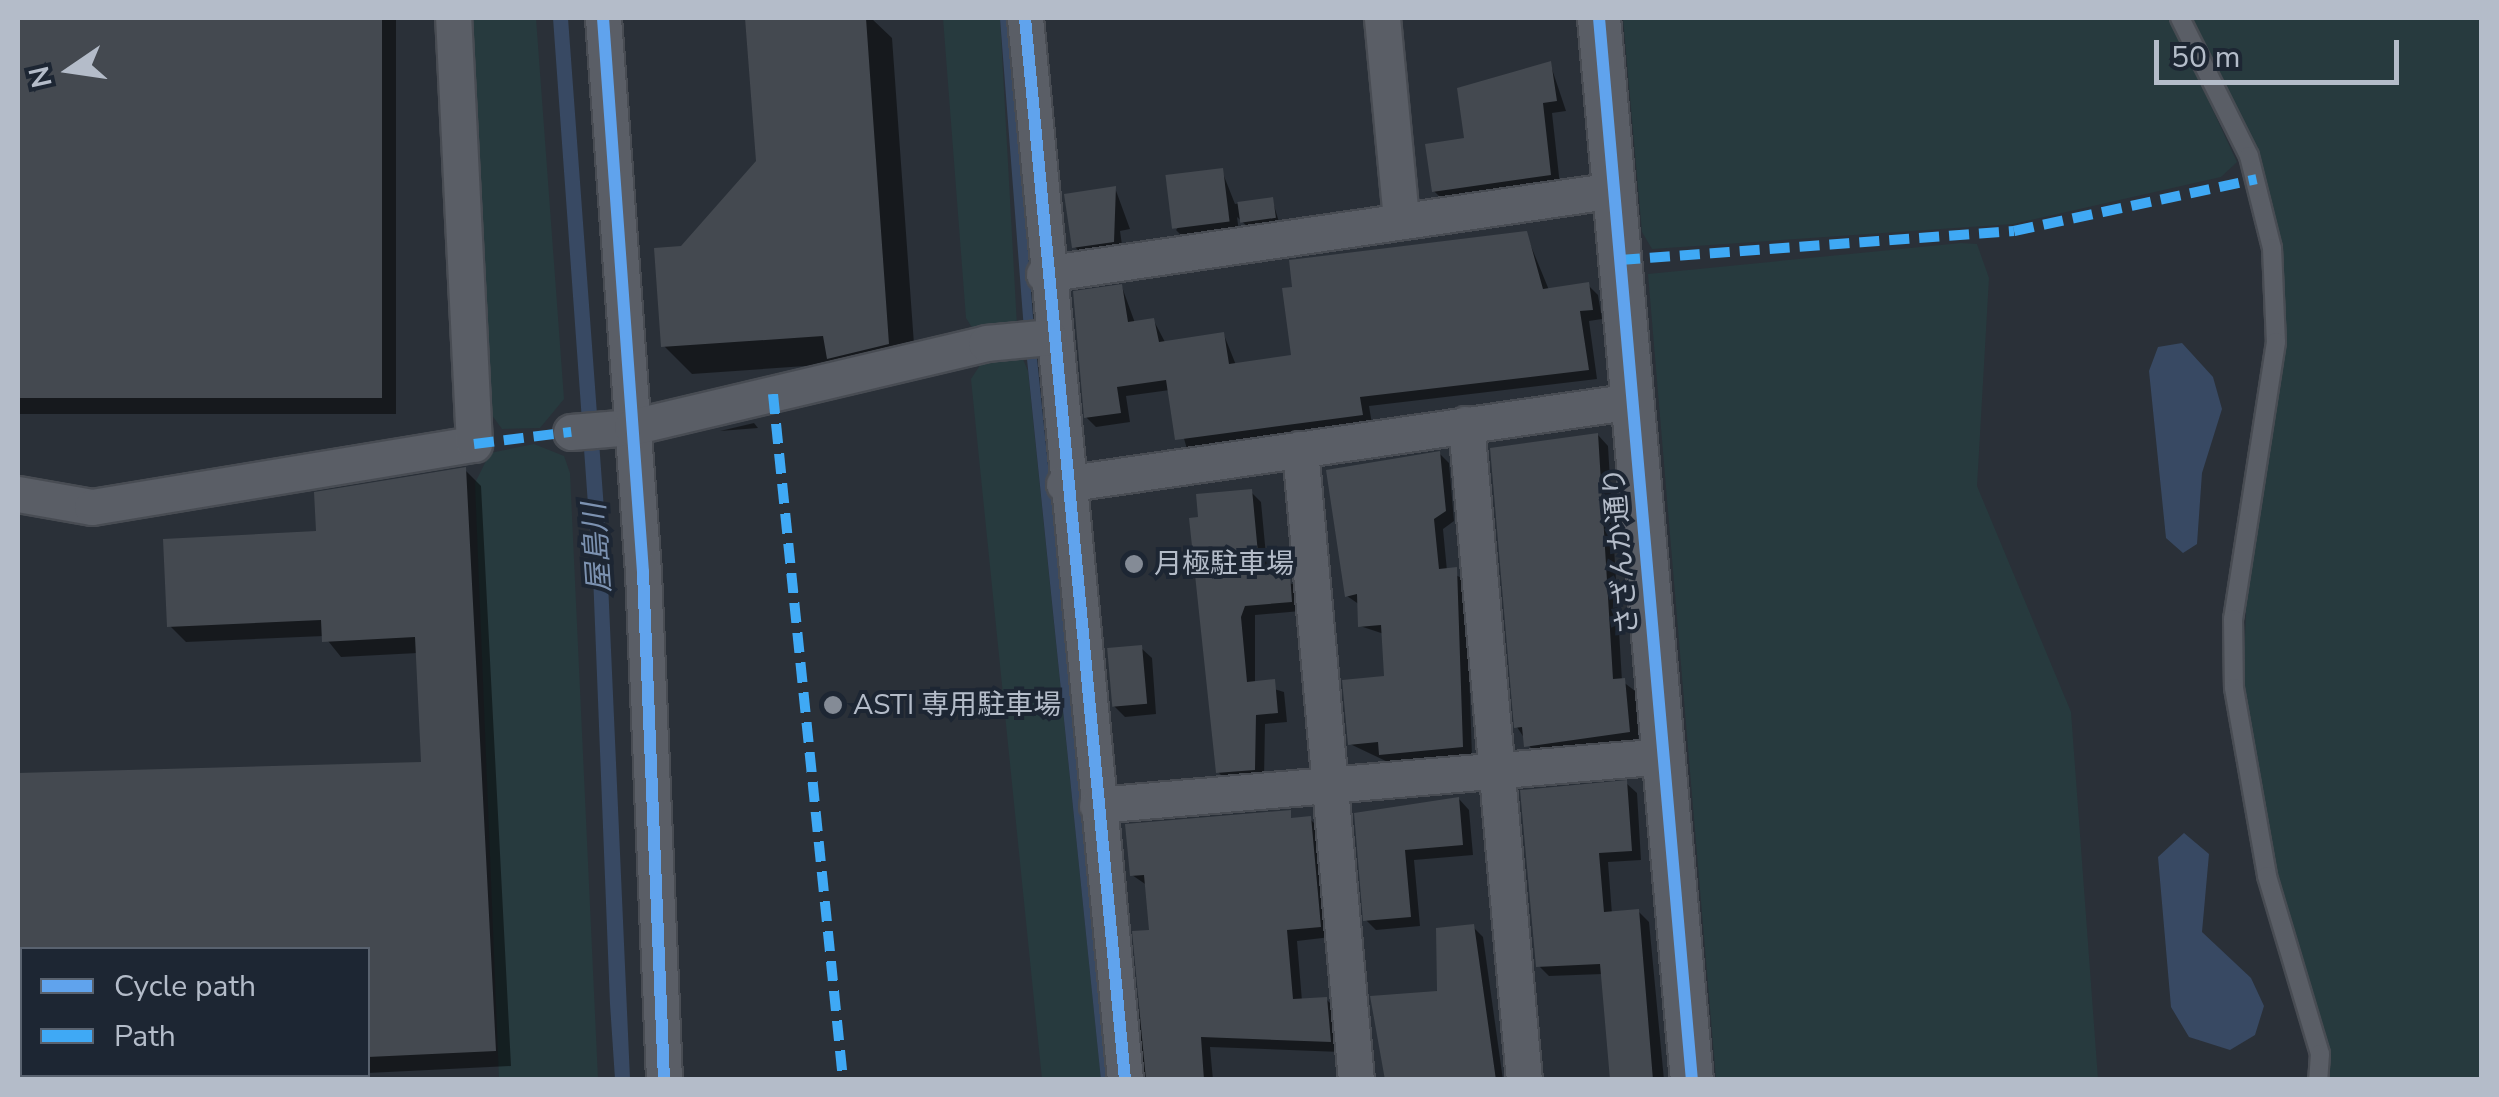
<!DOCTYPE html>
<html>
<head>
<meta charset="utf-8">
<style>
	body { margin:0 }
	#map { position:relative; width:2499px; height:1097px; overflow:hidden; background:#2a3038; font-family:"Nunito Sans","Noto Sans JP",sans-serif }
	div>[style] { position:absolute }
	.green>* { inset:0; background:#273a3e }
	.water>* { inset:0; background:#384963 }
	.shadow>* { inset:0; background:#0007; transform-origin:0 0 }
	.stream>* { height:10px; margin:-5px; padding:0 5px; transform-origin:5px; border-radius:5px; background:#384963 }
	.building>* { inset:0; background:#444950; transform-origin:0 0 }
	.roads { filter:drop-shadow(2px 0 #484c53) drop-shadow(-2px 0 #484c53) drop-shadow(0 2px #484c53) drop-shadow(0 -2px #484c53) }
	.service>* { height:18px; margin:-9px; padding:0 9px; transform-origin:9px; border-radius:9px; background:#5a5e66 }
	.minor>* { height:35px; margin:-17.5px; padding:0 17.5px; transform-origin:17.5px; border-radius:17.5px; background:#5a5e66 }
	.tertiary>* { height:42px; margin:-21px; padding:0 21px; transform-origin:21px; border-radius:21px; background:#5a5e66 }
	.quiet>* { height:10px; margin-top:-5px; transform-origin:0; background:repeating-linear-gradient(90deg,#3fa9f5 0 20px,transparent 0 30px) }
	.cycleway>* { height:12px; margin:-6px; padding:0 6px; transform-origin:6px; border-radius:6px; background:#60a3ed }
	.dots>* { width:28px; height:28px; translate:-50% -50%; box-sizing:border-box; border:5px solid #1d2633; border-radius:50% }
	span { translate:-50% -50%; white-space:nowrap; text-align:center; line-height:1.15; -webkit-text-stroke:8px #1d2633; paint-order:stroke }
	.street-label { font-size:28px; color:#b4bcc9 }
	.poi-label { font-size:28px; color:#b4bcc9 }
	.left { translate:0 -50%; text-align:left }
	.water-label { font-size:30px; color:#7c92b1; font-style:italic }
	.frame { position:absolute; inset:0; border:20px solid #b4bcc9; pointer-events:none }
	.legend { position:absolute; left:20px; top:947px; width:350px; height:130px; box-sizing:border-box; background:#1d2633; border:2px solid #59626f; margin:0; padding:12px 18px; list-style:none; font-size:30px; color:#b4bcc9 }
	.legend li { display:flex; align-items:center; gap:20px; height:50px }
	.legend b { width:50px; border:2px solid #59626f }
	.north { position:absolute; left:20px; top:20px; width:100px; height:100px; -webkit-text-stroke:8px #1d2633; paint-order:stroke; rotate:257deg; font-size:28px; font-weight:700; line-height:40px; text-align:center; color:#b4bcc9 }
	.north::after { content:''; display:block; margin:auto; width:35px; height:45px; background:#b4bcc9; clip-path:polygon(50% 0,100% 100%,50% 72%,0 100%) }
	.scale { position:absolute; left:2154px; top:40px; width:245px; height:45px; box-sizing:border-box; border:5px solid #b4bcc9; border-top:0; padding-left:12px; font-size:30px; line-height:35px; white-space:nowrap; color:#b4bcc9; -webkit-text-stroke:8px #1d2633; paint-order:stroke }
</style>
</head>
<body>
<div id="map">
	<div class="green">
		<i style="clip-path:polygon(467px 18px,536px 18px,564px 399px,540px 428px,502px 429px,486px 407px)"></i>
		<i style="clip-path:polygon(943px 18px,1000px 18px,1017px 326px,973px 329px,966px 318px)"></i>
		<i style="clip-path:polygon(1623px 18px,2170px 18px,2237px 162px,2221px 177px,2013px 224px,1652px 249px,1642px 232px)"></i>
		<i style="clip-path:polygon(2191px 18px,2481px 18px,2481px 1079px,2329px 1079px,2329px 1052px,2276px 873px,2243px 688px,2247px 586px,2286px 343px,2282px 247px,2258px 153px)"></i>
		<i style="clip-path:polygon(1961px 243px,1977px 244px,1989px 278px,1977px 486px,2071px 712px,2098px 1079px,1716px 1079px,1648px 274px)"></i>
		<i style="clip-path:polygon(988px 353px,1022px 357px,1028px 371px,1101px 1079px,1042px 1079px,971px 379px)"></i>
		<i style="clip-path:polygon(534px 444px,564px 456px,570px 473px,598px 1079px,499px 1079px,475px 483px,490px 453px)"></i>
	</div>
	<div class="water">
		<i style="clip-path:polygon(553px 18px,568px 18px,606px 537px,630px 1079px,615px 1079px,610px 1004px,593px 574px)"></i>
		<i style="clip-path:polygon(2182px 343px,2213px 377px,2222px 409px,2202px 473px,2197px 544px,2183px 553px,2166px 538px,2149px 371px,2158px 347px)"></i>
		<i style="clip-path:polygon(2184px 833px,2209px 854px,2202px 932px,2251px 978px,2264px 1006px,2255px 1035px,2230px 1050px,2189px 1037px,2171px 1007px,2158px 857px)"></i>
	</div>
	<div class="shadow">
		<i style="left:18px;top:18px;width:378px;height:396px"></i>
		<i style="clip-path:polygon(748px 18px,871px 18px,892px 38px,916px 372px,835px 364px,692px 374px,664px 346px,758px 161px)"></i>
		<i style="clip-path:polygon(1550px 63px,1566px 111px,1552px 113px,1560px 185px,1444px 201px,1434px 191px)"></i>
		<i style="clip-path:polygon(1222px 171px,1235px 204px,1272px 199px,1279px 222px,1248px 227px,1237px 217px,1239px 232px,1186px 240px,1176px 230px)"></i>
		<i style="clip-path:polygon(1115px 188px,1130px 229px,1120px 231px,1123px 252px,1085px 257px,1075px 247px)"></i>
		<i style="clip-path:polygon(1526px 234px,1549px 290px,1588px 285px,1598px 295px,1602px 319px,1589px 321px,1597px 379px,1369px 406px,1372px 424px,1187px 449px,1170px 390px,1126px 396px,1130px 422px,1096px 427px,1086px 417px,1122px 287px,1135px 323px,1154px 321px,1166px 344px,1224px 335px,1236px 365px,1294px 357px)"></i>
		<i style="clip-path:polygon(754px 423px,758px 428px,720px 431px)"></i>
		<i style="clip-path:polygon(1598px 435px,1608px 446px,1622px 681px,1635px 691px,1639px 742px,1536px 756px,1517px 727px)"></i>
		<i style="clip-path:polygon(1439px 453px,1449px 463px,1454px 521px,1443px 529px,1447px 571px,1466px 580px,1472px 756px,1392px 764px,1350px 744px,1387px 679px,1384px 634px,1360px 626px,1360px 605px,1347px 596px)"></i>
		<i style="clip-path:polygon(465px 470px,481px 486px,511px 1066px,368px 1073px,368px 950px,22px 950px,22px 1074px,330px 1074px,18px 1080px,18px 777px,424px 764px,418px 653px,341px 657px,324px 636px,186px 642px,170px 626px,319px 534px)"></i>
		<i style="clip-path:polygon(1251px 492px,1261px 502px,1268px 577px,1299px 586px,1301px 611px,1255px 615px,1255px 683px,1284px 692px,1287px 722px,1265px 724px,1264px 779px,1228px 782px,1218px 772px)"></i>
		<i style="clip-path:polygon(1141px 648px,1152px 658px,1156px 714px,1125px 717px,1114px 706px)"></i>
		<i style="clip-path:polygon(1626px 783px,1637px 793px,1641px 860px,1608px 862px,1612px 914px,1638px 911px,1649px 922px,1664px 1080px,1612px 1080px,1603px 974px,1549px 976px,1539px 966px)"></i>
		<i style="clip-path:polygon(1459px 799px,1469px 810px,1473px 855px,1414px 860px,1420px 926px,1376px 930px,1366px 920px,1356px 816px)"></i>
		<i style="clip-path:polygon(1310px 819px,1321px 830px,1331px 937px,1297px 941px,1302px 1001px,1326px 999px,1337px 1010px,1341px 1052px,1210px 1047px,1213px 1080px,1143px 1080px,1135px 933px,1152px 932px,1148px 886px,1132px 875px)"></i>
		<i style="clip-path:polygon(1473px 927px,1483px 937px,1503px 1080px,1386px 1080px)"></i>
	</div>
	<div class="stream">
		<i style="left:1005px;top:18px;width:312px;rotate:85.6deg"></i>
		<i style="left:1031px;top:349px;width:735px;rotate:84.14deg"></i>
	</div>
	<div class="building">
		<i style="left:18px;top:18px;width:364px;height:380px"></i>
		<i style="clip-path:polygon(745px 18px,866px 18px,889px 344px,827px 359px,823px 336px,661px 347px,654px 248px,681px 246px,756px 161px)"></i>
		<i style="clip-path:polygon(1551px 61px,1557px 101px,1543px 103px,1551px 175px,1432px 192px,1425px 144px,1464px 138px,1457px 88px)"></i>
		<i style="left:1223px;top:168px;width:54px;height:58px;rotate:83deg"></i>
		<i style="clip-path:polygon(1116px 186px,1114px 242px,1072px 248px,1064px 194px)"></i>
		<i style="left:1273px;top:197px;width:21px;height:36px;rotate:82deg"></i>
		<i style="clip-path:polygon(1527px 231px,1543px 289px,1589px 282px,1593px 310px,1580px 311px,1589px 370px,1360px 397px,1363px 415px,1175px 440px,1166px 380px,1117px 387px,1121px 413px,1084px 418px,1073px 291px,1122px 284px,1128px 322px,1154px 318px,1159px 342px,1224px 332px,1229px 364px,1291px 355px,1282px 288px,1292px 287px,1289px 260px)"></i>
		<i style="clip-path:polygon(1598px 433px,1613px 679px,1625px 678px,1630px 732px,1524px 747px,1522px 727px,1514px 728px,1490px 448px)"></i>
		<i style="clip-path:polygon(1440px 451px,1446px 511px,1434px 519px,1439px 569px,1457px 567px,1463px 747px,1379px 755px,1378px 742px,1348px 745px,1342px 680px,1384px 676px,1381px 625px,1358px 627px,1357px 594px,1345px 597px,1326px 470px)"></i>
		<i style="clip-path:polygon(466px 467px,496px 1051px,368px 1057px,368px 950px,18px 950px,18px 773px,421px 762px,415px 637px,322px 642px,321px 620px,167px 627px,163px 539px,316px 531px,314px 492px)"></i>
		<i style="clip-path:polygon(1252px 489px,1260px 575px,1290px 573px,1292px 602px,1245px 606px,1241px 617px,1247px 682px,1275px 679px,1278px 713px,1256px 715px,1255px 770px,1216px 773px,1189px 518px,1198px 517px,1196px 494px)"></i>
		<i style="left:1142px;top:645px;width:59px;height:35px;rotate:85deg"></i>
		<i style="clip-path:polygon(1627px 780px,1632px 851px,1599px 853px,1604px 912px,1639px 909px,1653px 1080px,1610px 1080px,1600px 964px,1536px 967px,1520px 790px)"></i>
		<i style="clip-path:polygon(1459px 797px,1463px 845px,1405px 850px,1411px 917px,1363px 921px,1354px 813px)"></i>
		<i style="clip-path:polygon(1291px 810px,1291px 818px,1311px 816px,1321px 927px,1287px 930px,1293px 999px,1327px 997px,1331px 1042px,1201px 1037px,1204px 1080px,1146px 1080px,1132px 931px,1149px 930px,1144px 875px,1130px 876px,1125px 824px)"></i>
		<i style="clip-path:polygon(1474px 924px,1496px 1080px,1385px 1080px,1370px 996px,1437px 991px,1436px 928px)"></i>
	</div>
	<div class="roads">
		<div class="service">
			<i style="left:2180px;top:18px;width:154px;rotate:63.4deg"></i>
			<i style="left:2249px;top:156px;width:95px;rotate:76deg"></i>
			<i style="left:2272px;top:248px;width:94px;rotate:87.6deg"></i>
			<i style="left:2276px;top:342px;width:280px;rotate:98.8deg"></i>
			<i style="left:2233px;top:619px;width:69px;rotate:89.2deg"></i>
			<i style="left:2234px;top:688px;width:191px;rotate:80deg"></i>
			<i style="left:2267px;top:876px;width:186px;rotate:73.4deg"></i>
			<i style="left:2320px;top:1054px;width:26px;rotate:94deg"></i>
		</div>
		<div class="minor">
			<i style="left:603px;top:18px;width:555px;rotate:85.87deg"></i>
			<i style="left:643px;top:572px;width:508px;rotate:87.63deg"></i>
			<i style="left:1025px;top:18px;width:1067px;rotate:84.62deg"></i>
			<i style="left:1382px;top:18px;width:203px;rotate:84.6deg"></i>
			<i style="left:1044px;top:274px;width:576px;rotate:-8.38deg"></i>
			<i style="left:1466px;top:424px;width:659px;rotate:84.95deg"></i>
			<i style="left:571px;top:432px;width:61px;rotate:-4.7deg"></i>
			<i style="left:632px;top:427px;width:364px;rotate:-13.3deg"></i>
			<i style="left:986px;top:343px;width:63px;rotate:-5.4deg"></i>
			<i style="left:1300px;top:449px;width:633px;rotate:84.93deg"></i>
			<i style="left:1064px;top:484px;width:575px;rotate:-8.3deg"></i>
			<i style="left:18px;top:494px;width:75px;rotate:10deg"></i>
			<i style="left:92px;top:507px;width:387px;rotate:-9.4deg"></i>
			<i style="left:474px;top:444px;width:427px;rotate:-92.8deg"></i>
			<i style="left:1097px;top:805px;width:569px;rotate:-4.94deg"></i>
		</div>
		<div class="tertiary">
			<i style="left:1599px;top:18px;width:1066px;rotate:85deg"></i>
		</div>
	</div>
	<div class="quiet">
		<i style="left:1620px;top:260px;width:395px;rotate:-4.2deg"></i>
		<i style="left:2014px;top:231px;width:248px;rotate:-12.1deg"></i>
		<i style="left:773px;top:394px;width:690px;rotate:84.17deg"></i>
		<i style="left:474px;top:444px;width:98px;rotate:-7.1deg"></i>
	</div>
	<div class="cycleway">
		<i style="left:603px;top:18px;width:555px;rotate:85.87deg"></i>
		<i style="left:643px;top:572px;width:508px;rotate:87.63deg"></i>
		<i style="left:1025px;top:18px;width:1067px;rotate:84.62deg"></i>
		<i style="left:1599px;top:18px;width:1066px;rotate:85deg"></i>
	</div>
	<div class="dots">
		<i style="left:1134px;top:564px;background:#848b96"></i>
		<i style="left:833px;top:705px;background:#848b96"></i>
	</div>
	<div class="street-label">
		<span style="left:1621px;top:551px;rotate:-95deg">さざんか通り</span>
	</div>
	<div class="poi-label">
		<span class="left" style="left:1154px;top:564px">月極駐車場</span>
		<span class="left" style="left:853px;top:705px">ASTI 専用駐車場</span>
	</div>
	<div class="water-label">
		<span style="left:598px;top:548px;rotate:-94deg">屋島川</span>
	</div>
	<div class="frame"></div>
	<ul class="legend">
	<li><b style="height:12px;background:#60a3ed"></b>Cycle path</li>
	<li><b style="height:12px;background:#3fa9f5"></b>Path</li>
	</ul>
	<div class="north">N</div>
	<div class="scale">50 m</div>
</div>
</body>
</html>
